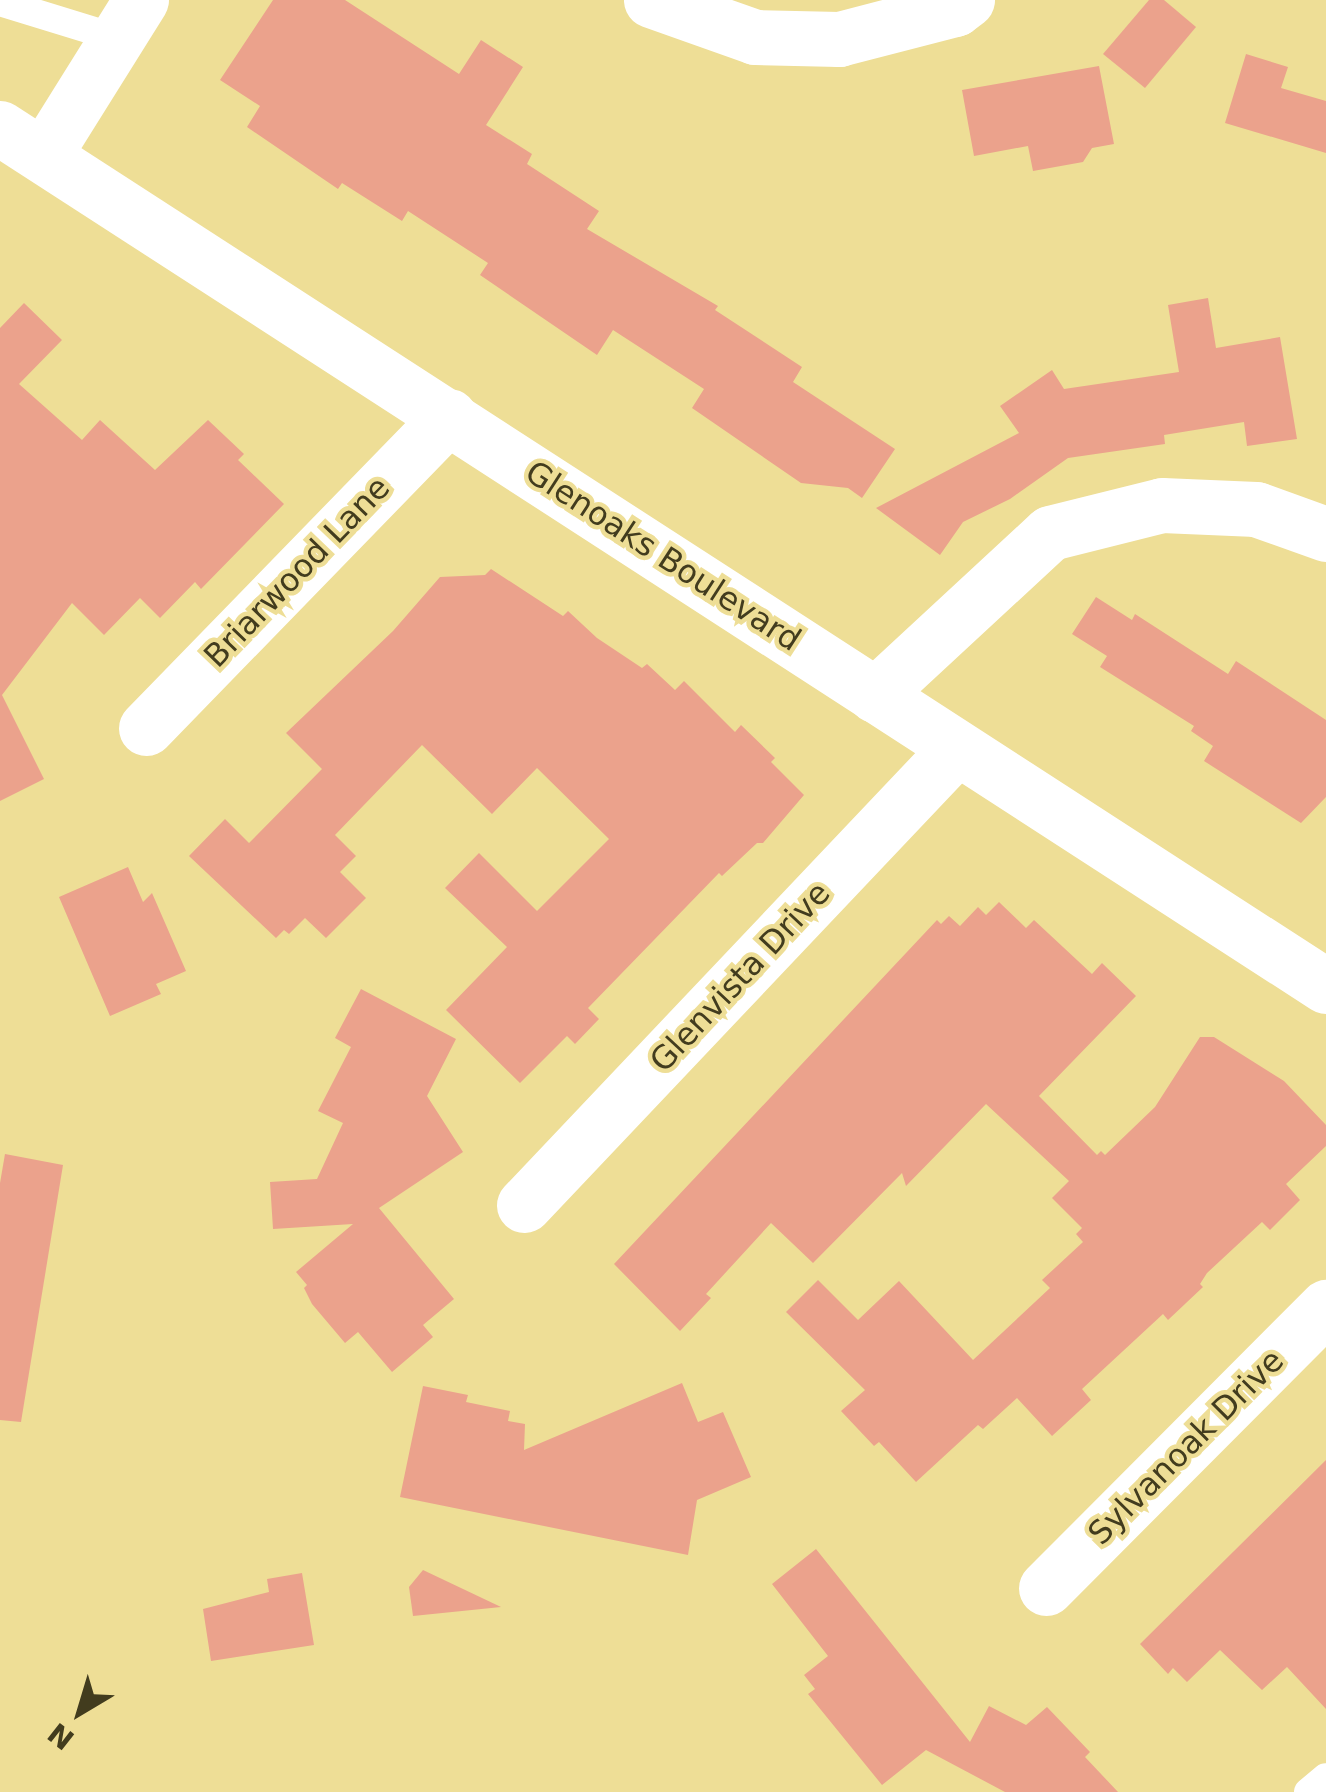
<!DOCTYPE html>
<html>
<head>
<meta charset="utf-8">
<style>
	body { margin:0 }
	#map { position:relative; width:1326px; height:1792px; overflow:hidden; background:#eede96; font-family:"DejaVu Sans",sans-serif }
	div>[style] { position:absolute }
	.building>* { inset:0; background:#eba28c }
	.lane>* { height:28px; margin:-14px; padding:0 14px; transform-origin:14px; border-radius:14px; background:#fff }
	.street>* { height:55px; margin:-27.5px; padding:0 27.5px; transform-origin:27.5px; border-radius:27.5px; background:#fff }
	.secondary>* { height:55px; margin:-27.5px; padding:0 27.5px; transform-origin:27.5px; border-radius:27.5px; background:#fff }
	span { translate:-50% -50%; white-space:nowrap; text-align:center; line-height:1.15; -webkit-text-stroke:9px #eede96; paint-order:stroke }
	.street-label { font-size:32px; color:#423c1e }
	.north { position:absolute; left:30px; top:1662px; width:100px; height:100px; -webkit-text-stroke:8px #eede96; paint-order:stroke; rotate:218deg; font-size:28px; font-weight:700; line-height:40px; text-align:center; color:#423c1e }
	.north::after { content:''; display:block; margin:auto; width:35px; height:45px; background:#423c1e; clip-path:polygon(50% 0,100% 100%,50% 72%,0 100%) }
</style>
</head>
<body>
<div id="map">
	<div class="building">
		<i style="clip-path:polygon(273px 0,345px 0,459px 74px,481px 40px,523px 67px,486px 125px,532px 154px,527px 164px,599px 211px,587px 229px,718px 306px,715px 310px,802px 367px,793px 382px,895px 449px,862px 498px,848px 488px,801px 483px,692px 408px,704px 389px,613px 330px,597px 355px,480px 275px,488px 263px,408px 211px,402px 221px,342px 183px,338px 189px,247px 127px,260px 106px,220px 80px)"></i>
		<i style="clip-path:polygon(1149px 0,1164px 0,1196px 27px,1145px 88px,1103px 54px)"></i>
		<i style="clip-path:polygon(1246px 54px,1288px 67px,1281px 88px,1326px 101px,1326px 153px,1225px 123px)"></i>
		<i style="clip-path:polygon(1099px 66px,1114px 144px,1092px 148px,1083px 162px,1033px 171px,1028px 146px,974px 156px,962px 90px)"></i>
		<i style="clip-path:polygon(1208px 298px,1216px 348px,1280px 337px,1297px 439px,1247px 446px,1244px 422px,1164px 435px,1165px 444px,1068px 458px,1010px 499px,963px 522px,940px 555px,876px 508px,1019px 433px,1000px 406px,1052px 370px,1064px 389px,1179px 372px,1168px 305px)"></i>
		<i style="clip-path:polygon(24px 303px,62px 340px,19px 384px,82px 440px,100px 420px,155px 470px,208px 420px,244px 454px,238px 460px,284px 504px,201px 589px,195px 582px,160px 618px,140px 598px,104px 635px,72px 603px,2px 695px,44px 779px,0 801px,0 328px)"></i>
		<i style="clip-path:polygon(491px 569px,563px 616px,568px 611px,597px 638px,642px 668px,647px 664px,675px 690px,684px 681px,735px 732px,741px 725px,775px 758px,771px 762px,804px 795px,763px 843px,757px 843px,722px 876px,719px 873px,588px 1008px,599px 1019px,575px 1044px,567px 1036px,520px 1083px,446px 1010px,507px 947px,445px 888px,479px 853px,537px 911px,609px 839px,537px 768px,492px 814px,422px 745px,335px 835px,356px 856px,340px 872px,366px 898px,326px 938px,305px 918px,289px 934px,284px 930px,276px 938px,189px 856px,225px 819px,249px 843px,322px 769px,286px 733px,393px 631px,440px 577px,485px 575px)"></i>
		<i style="clip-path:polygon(1096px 597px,1132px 620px,1135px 614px,1228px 674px,1236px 661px,1326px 720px,1326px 797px,1301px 823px,1204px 761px,1213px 746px,1191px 731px,1194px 726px,1100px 667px,1107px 656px,1072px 634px)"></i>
		<i style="clip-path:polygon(128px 867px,143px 902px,152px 893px,186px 971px,156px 984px,161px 994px,110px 1016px,59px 897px)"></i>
		<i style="clip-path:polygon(999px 902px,1026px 928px,1034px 920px,1092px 974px,1102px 963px,1136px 996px,1039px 1096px,1097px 1155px,1101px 1151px,1105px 1155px,1155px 1107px,1200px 1037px,1214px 1037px,1284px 1081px,1326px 1125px,1326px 1146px,1286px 1184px,1300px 1200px,1270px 1230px,1262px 1222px,1207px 1273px,1200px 1284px,1203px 1287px,1168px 1320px,1163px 1314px,1082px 1389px,1091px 1400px,1052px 1436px,1017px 1398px,983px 1429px,978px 1425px,916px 1482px,879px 1442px,874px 1446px,841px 1411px,865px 1390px,786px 1312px,818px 1280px,858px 1320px,899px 1281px,973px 1360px,1050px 1288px,1042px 1280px,1083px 1242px,1076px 1234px,1082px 1228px,1052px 1198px,1069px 1181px,986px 1104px,906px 1186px,902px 1173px,813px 1263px,771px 1223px,706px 1294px,711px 1298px,680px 1331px,614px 1264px,937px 920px,941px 924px,949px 916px,960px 926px,978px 907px,986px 915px)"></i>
		<i style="clip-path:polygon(361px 989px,456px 1039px,427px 1096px,463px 1152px,379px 1208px,454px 1299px,423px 1325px,433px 1337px,392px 1372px,358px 1332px,345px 1343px,312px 1304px,304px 1288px,307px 1285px,296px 1272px,353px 1224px,273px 1229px,270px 1182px,317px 1179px,343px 1123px,318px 1111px,351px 1047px,335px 1038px)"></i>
		<i style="clip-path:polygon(5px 1154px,63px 1165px,21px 1422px,0 1420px,0 1183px)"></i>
		<i style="clip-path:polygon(682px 1383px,698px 1422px,723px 1412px,751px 1477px,697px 1500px,688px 1555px,400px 1497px,423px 1386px,468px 1395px,466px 1402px,510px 1411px,508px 1421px,525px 1424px,524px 1450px)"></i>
		<i style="clip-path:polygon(1326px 1460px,1326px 1709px,1287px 1667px,1262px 1690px,1220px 1650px,1187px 1682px,1173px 1668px,1168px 1674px,1140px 1644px)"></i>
		<i style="clip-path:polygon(816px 1549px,970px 1742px,989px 1706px,1026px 1725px,1047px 1707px,1090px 1752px,1085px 1757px,1118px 1792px,1005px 1792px,926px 1750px,882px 1785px,808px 1694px,815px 1689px,804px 1675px,828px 1656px,772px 1584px)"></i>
		<i style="clip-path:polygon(423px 1570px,501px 1607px,413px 1616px,409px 1587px)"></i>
		<i style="clip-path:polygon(302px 1573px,314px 1645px,211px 1661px,203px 1609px,269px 1592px,267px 1579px)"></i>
	</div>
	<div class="lane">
		<i style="left:0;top:2px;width:122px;rotate:17.1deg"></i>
		<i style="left:1308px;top:1792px;width:23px;rotate:-40deg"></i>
	</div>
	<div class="street">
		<i style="left:651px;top:0;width:110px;rotate:19.6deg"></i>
		<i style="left:755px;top:37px;width:84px;rotate:1.4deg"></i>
		<i style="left:839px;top:39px;width:120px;rotate:-14.5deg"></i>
		<i style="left:955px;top:9px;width:15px;rotate:-37deg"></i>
		<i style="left:44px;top:155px;width:183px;rotate:-58deg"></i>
		<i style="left:875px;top:695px;width:238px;rotate:-42.8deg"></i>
		<i style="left:1050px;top:533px;width:115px;rotate:-14deg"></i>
		<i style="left:1162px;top:505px;width:94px;rotate:2.4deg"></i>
		<i style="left:1256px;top:509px;width:74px;rotate:19.7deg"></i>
		<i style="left:146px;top:728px;width:435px;rotate:-45.8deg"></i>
		<i style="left:524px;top:1205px;width:627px;rotate:-46.55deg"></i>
		<i style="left:1046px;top:1588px;width:397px;rotate:-45.1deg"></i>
	</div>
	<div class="secondary">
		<i style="left:0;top:128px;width:1579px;rotate:32.91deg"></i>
	</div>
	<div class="street-label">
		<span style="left:663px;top:556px;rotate:33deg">Glenoaks Boulevard</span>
		<span style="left:297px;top:572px;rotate:-46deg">Briarwood Lane</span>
		<span style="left:740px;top:977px;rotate:-47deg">Glenvista Drive</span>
		<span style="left:1186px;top:1447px;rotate:-45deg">Sylvanoak Drive</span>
	</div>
	<div class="north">N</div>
</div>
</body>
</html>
